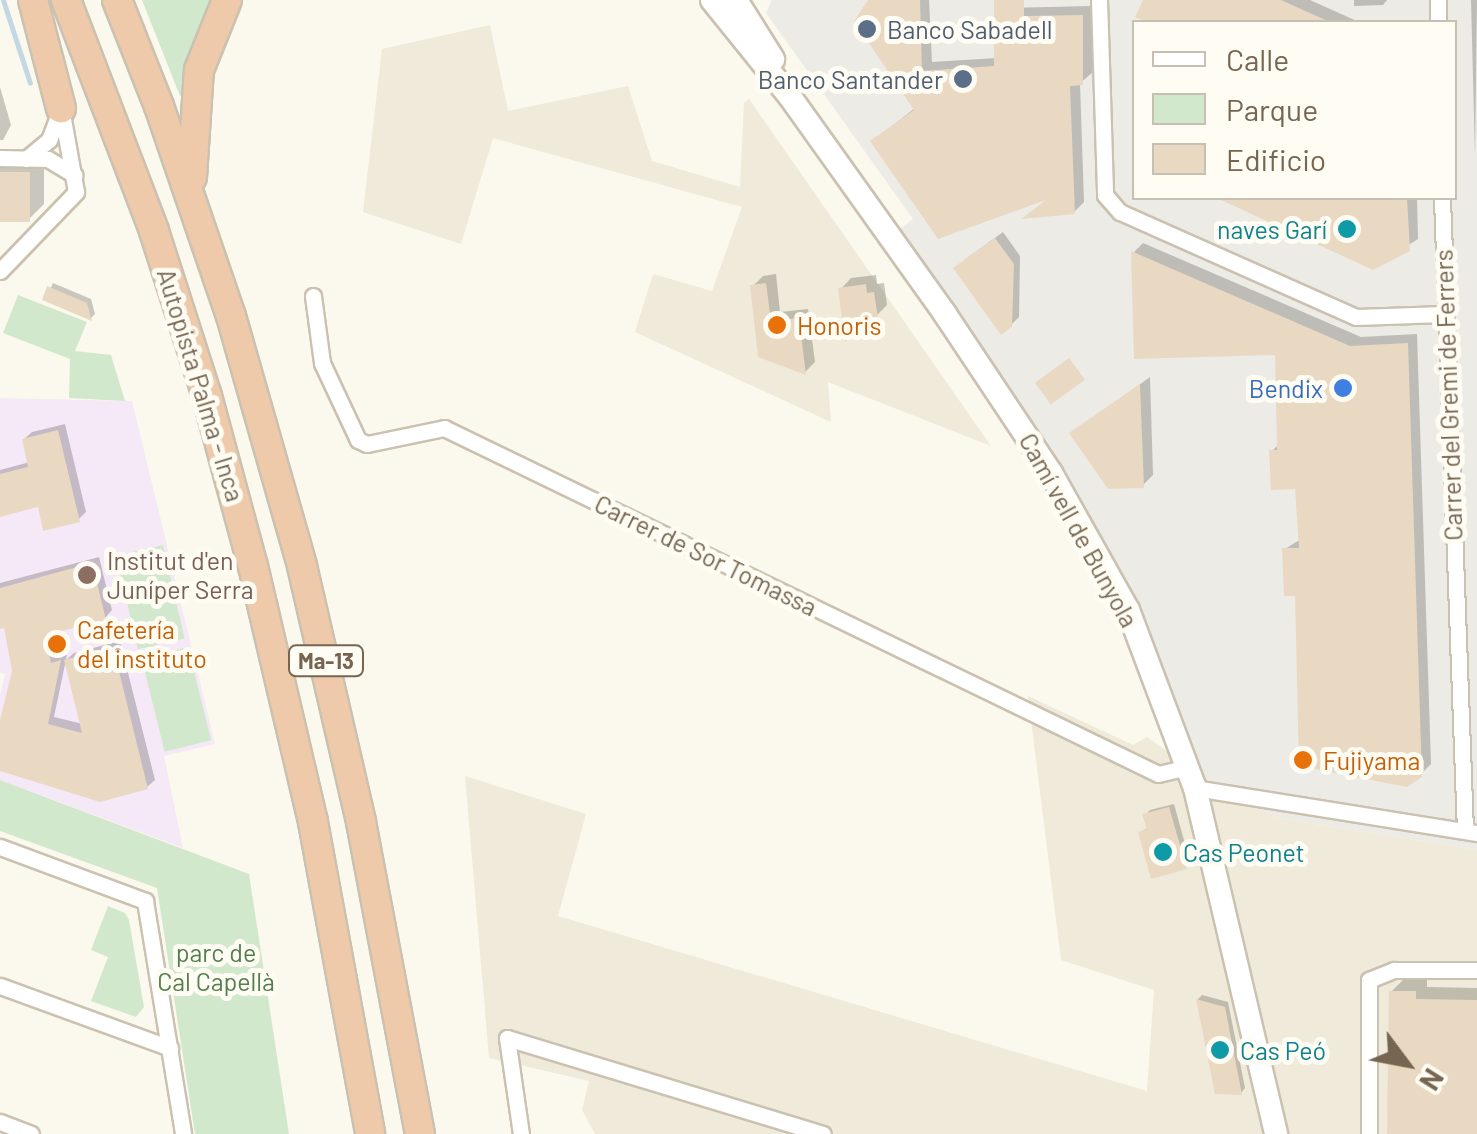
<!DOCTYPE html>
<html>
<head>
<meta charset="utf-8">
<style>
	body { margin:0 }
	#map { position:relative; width:1477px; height:1134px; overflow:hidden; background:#fbf8ed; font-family:Barlow,sans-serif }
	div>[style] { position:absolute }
	.residential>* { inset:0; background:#efead9 }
	.industrial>* { inset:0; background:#edebe5 }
	.education>* { inset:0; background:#f5e9f8 }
	.green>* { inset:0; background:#d2e8cc; transform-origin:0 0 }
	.shadow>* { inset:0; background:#0003 }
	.stream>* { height:5px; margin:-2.5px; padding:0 2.5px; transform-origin:2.5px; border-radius:2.5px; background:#c3d8e3 }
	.building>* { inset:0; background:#e9d9c2; transform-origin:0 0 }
	.roads { filter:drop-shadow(2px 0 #cbc1b0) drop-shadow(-2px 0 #cbc1b0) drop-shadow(0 2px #cbc1b0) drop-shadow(0 -2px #cbc1b0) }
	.street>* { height:15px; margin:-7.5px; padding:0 7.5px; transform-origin:7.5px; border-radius:7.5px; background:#fff }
	.secondary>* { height:22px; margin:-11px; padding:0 11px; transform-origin:11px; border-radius:11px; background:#fff }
	.highway>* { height:28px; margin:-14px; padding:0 14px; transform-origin:14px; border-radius:14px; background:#eecaab }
	.dots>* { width:28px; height:28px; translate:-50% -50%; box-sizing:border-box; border:5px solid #fefcf3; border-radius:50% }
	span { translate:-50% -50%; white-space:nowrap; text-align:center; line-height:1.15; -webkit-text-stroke:10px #fefcf3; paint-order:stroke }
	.shield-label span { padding:2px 8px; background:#fefcf3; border:2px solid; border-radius:8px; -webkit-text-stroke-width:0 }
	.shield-label { font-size:22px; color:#756551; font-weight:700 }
	.service-label { font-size:25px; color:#4e5e75 }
	.left { translate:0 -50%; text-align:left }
	.right { translate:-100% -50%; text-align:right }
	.culture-label { font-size:25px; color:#0d838f }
	.food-label { font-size:25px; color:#c56008 }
	.street-label { font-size:25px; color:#756551 }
	.shop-label { font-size:25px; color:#366cbe }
	.education-label { font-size:25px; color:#785e54 }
	.park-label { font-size:25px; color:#537e4e }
	.legend { position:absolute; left:1132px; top:20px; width:325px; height:180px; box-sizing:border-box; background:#fefcf3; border:2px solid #c7c0b2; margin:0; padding:12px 18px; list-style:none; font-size:30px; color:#756551 }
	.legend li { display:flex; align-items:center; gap:20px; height:50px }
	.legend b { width:50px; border:2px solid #c7c0b2 }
	.north { position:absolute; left:1357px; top:1014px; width:100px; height:100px; -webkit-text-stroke:8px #fefcf3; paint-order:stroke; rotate:122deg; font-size:28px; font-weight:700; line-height:40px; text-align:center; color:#756551 }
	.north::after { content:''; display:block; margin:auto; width:35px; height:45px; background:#756551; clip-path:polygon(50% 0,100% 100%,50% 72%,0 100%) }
</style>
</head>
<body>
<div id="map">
	<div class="residential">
		<i style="clip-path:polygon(490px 25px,508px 111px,628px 86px,652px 161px,740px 187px,744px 103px,749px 99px,991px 446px,828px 382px,831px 422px,635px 332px,653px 274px,712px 291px,742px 207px,493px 138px,461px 244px,363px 212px,382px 49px)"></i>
		<i style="clip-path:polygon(1028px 696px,1133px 745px,1147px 737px,1201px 776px,1278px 818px,1477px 850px,1477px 1134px,595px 1134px,582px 1110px,589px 1081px,489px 1058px,465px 776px,586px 814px,558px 916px,1147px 1091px,1154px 990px,1061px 960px)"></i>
	</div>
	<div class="industrial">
		<i style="clip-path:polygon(evenodd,772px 0,1477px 0,1477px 850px,1278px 818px,1201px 776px,1128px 609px,890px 237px,913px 219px,766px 13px,772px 0,1134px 22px,1454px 22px,1454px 198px,1134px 198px,1134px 22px)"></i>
	</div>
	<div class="education">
		<i style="clip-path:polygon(0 398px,132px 401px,215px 744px,164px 756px,183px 848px,0 780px,0 695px,5px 674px,0 672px)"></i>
	</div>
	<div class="green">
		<i style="clip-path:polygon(142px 0,216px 0,186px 94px,180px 96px)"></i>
		<i style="clip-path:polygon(18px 295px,87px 322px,75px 351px,111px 355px,125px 401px,69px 398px,70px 359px,3px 333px)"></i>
		<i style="left:163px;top:545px;width:96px;height:48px;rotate:77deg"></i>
		<i style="left:188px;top:647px;width:96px;height:48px;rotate:76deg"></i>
		<i style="clip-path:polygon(0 780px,249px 874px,289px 1134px,195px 1134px,157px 888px,0 831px)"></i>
		<i style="clip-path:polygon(108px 906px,125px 913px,129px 920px,144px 1007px,136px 1017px,91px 1001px,108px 957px,91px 950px)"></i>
	</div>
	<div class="shadow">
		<i style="clip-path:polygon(871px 0,929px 0,932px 62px,997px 58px,1006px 8px,1092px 6px,1092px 73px,1080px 83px,1084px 202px,1074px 212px,1027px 216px,1049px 198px,873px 141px,915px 108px)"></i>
		<i style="clip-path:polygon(1145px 0,1310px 0,1359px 22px,1153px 22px,1139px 16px)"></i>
		<i style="clip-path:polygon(1354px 0,1387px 0,1383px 5px,1354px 6px)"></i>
		<i style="clip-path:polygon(1471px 0,1477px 0,1475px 156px)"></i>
		<i style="clip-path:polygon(0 87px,11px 125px,3px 140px,0 140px)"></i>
		<i style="clip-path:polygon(0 157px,44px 157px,44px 204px,28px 220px,0 220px)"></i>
		<i style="clip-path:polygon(1226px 198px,1417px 198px,1418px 239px,1373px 267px)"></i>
		<i style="clip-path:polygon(1003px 232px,1020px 256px,1019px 317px,1011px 325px,963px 261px)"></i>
		<i style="clip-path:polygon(1143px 243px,1361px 337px,1417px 334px,1431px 764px,1420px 775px,1297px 593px,1285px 549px,1301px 539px,1298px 487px,1272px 451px,1280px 443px,1278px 352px,1134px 252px)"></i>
		<i style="clip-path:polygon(776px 274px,780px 312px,808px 309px,815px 362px,805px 372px,761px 355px,753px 286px,763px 276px)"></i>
		<i style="clip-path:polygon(876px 275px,877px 284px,884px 283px,887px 305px,876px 316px,841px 289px,851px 278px)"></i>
		<i style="clip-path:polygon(53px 283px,91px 299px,95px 314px,91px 318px,46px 299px)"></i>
		<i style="clip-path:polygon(1150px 377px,1153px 475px,1142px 486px,1073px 433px)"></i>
		<i style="clip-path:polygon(65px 424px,86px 512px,78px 520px,39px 504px,0 514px,0 470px,30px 462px,24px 439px,32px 432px)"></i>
		<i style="clip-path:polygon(99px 557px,112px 610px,105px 618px,52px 630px,58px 657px,67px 655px,54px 717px,83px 724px,66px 660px,74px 653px,120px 641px,155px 780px,147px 787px,0 768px,0 731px,14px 671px,6px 625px,0 626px,0 583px)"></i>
		<i style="clip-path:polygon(1174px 804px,1190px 862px,1185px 867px,1141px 832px,1149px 827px,1145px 815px,1150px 810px)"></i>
		<i style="clip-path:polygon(1404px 979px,1427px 979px,1427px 987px,1477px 988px,1477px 1103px,1391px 992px)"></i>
		<i style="clip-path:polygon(1202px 995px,1228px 1002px,1245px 1088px,1241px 1093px,1217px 1091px,1198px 999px)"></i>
	</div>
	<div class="stream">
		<i style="left:3px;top:0;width:87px;rotate:72deg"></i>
	</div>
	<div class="building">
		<i style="clip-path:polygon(868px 0,920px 0,922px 71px,994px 66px,994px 0,1024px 0,1024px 16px,1083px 15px,1083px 85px,1070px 86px,1075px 214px,1021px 219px,1046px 200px,938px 239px,870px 141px,914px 110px,854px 21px)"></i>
		<i style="clip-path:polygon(1143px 0,1281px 0,1330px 22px,1147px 22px,1135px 17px)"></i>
		<i style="left:0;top:172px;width:30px;height:50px"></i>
		<i style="clip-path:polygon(1217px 198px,1407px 198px,1410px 251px,1373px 270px)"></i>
		<i style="clip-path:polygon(995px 238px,1014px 264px,1012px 327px,1001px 335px,953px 268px)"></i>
		<i style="clip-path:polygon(1131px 251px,1350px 346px,1408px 343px,1422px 777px,1407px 787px,1299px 766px,1295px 596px,1284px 596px,1282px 548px,1299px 548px,1295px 489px,1271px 490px,1269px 450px,1277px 450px,1275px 355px,1134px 359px)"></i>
		<i style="clip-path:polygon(766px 283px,771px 321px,799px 318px,806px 375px,758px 357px,750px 285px)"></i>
		<i style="clip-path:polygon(866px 284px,867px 293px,874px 292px,878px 318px,845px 342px,838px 288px)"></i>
		<i style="clip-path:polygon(47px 286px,87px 303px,92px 321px,42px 300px)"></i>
		<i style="left:1069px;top:358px;width:27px;height:42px;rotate:54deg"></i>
		<i style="clip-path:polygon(1140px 384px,1144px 488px,1108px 489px,1069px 433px)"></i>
		<i style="clip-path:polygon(58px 430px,80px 522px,43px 531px,38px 507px,0 517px,0 474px,28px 467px,22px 439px)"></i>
		<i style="clip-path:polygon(92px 563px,106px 620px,45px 635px,51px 663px,61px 660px,48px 724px,82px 733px,64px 660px,113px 647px,148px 789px,100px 802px,0 771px,0 720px,12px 671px,4px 628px,0 629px,0 588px)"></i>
		<i style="clip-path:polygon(1169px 807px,1187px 869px,1151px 879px,1138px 832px,1147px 829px,1142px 814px)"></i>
		<i style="clip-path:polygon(1389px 991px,1416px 991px,1416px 999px,1477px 1000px,1477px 1134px,1387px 1134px)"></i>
		<i style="clip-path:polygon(1196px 999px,1225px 1007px,1242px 1095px,1215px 1094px)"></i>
	</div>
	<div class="roads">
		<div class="street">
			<i style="left:1099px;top:0;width:195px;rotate:88.2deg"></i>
			<i style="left:1105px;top:195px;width:23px;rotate:49deg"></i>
			<i style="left:1120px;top:212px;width:258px;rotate:24deg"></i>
			<i style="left:1356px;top:317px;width:88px;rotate:-2deg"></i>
			<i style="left:1438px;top:0;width:22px;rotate:90deg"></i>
			<i style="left:0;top:158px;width:48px;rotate:1.2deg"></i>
			<i style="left:48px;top:159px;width:31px;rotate:31deg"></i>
			<i style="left:26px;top:159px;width:30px;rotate:-40deg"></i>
			<i style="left:49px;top:140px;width:34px;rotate:-69deg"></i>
			<i style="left:1442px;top:198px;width:633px;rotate:87.92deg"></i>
			<i style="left:0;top:271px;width:110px;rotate:-46.1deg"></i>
			<i style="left:76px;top:192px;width:85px;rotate:-100.1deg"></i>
			<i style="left:313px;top:296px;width:68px;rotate:82.3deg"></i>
			<i style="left:322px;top:363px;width:85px;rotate:64.9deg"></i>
			<i style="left:358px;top:440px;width:10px;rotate:24deg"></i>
			<i style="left:367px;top:444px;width:79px;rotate:-11.7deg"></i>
			<i style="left:444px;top:428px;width:793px;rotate:25.85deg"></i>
			<i style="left:1158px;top:774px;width:31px;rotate:-13deg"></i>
			<i style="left:1195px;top:788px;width:286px;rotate:9.1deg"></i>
			<i style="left:0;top:847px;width:155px;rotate:20.4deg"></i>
			<i style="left:145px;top:901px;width:236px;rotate:80.7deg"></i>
			<i style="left:0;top:986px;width:181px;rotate:20deg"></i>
			<i style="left:0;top:1122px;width:33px;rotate:21deg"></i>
			<i style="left:521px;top:1134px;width:97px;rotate:-98.3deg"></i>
			<i style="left:507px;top:1038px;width:330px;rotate:16.9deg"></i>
			<i style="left:1369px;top:1134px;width:154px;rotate:-90deg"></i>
			<i style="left:1369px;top:980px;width:27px;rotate:-22deg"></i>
			<i style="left:1394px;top:970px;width:83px"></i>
		</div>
		<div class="secondary">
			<i style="left:712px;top:0;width:126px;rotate:51.1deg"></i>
			<i style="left:791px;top:98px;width:265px;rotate:54.5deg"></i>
			<i style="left:945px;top:314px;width:191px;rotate:56.3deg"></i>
			<i style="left:1051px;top:473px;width:157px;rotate:60.7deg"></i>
			<i style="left:1128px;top:610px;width:190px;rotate:69.4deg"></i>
			<i style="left:1195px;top:788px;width:355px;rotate:76.8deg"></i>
			<i style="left:736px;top:0;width:70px;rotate:57.9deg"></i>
		</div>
		<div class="highway">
			<i style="left:33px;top:0;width:112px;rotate:75.5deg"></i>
			<i style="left:66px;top:0;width:247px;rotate:69.1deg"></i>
			<i style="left:154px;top:231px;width:173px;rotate:72.2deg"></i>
			<i style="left:207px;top:396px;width:176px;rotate:74.9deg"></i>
			<i style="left:253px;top:566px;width:263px;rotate:76.8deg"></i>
			<i style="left:313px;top:822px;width:317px;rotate:79.6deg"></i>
			<i style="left:117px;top:0;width:114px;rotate:68.4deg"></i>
			<i style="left:159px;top:106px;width:222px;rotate:71.1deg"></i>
			<i style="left:231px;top:316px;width:260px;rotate:74.1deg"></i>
			<i style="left:302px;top:566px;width:263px;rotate:77deg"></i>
			<i style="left:361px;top:822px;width:318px;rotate:79.3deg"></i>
			<i style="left:192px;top:177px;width:107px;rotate:-86.3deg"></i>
			<i style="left:199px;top:70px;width:75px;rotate:-68.2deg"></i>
		</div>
	</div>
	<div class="dots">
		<i style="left:867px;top:29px;background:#5c6f8a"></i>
		<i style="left:963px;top:79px;background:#5c6f8a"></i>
		<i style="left:1347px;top:229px;background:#0f9aa8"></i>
		<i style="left:777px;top:325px;background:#e8710a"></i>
		<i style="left:1343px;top:388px;background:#3f7fe0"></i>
		<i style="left:87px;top:575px;background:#8d6e63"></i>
		<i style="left:57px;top:644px;background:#e8710a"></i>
		<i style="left:1303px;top:760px;background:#e8710a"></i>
		<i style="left:1163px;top:852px;background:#0f9aa8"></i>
		<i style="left:1220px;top:1050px;background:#0f9aa8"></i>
	</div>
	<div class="shield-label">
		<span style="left:326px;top:661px">Ma-13</span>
	</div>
	<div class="service-label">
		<span class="left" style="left:887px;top:29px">Banco Sabadell</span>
		<span class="right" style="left:943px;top:79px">Banco Santander</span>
	</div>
	<div class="culture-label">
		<span class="right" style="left:1327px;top:229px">naves Garí</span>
		<span class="left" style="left:1183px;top:852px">Cas Peonet</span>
		<span class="left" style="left:1240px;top:1050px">Cas Peó</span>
	</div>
	<div class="food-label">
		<span class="left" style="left:797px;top:325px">Honoris</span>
		<span class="left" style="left:77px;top:644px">Cafetería<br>del instituto</span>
		<span class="left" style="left:1323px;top:760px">Fujiyama</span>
	</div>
	<div class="street-label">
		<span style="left:201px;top:385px;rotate:73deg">Autopista Palma - Inca</span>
		<span style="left:1448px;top:395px;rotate:-92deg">Carrer del Gremi de Ferrers</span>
		<span style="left:1079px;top:530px;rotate:61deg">Camí vell de Bunyola</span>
		<span style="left:706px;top:555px;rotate:26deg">Carrer de Sor Tomassa</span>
	</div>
	<div class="shop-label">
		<span class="right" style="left:1323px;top:388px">Bendix</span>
	</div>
	<div class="education-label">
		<span class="left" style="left:107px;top:575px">Institut d'en<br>Juníper Serra</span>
	</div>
	<div class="park-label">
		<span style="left:216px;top:967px">parc de<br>Cal Capellà</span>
	</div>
	<ul class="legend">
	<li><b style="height:12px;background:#fff"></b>Calle</li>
	<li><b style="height:28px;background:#d2e8cc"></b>Parque</li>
	<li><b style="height:28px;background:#e9d9c2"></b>Edificio</li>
	</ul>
	<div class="north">N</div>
</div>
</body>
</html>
